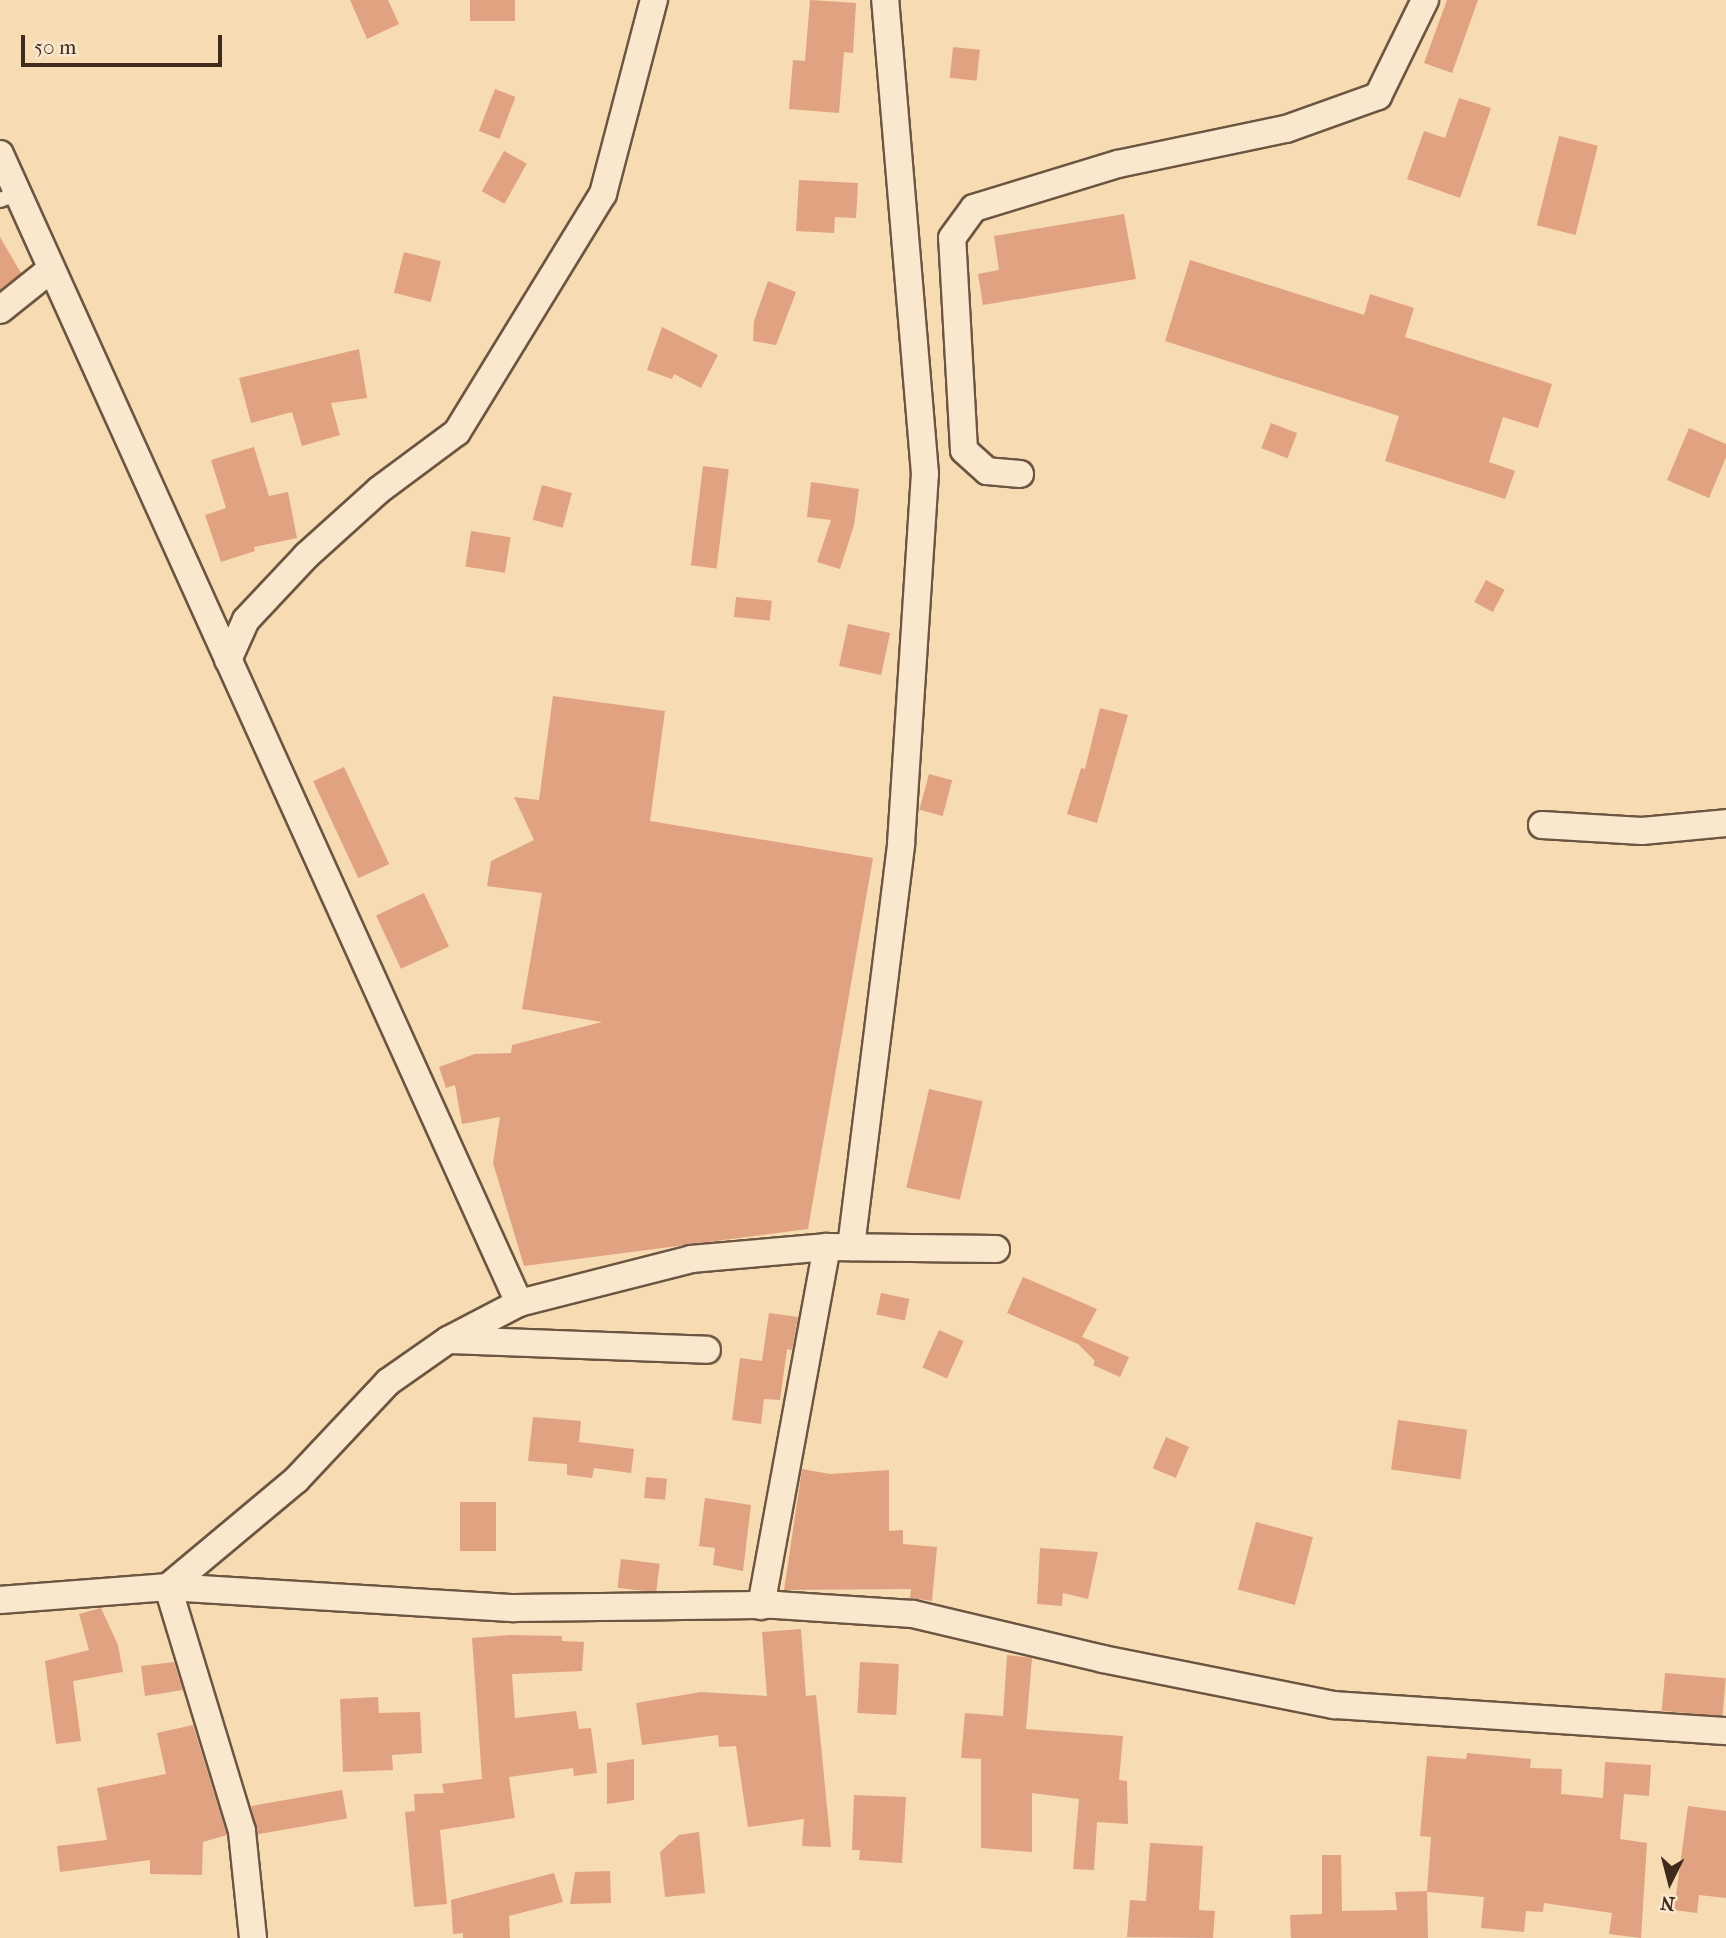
<!DOCTYPE html>
<html>
<head>
<meta charset="utf-8">
<style>
	body { margin:0 }
	#map { position:relative; width:1726px; height:1938px; overflow:hidden; background:#f6dbb3; font-family:"IM FELL French Canon",serif }
	div>[style] { position:absolute }
	.building>* { inset:0; background:#e1a282; transform-origin:0 0 }
	.roads { filter:drop-shadow(2px 0 #6d5641) drop-shadow(-2px 0 #6d5641) drop-shadow(0 2px #6d5641) drop-shadow(0 -2px #6d5641) }
	.lane>* { height:14px; margin:-7px; padding:0 7px; transform-origin:7px; border-radius:7px; background:#f9e8ce }
	.street>* { height:26px; margin:-13px; padding:0 13px; transform-origin:13px; border-radius:13px; background:#f9e8ce }
	span { translate:-50% -50%; white-space:nowrap; text-align:center; line-height:1.15; -webkit-text-stroke:5px #f9e8ce; paint-order:stroke }
	.north { position:absolute; left:1635px; top:1847px; width:70px; height:70px; -webkit-text-stroke:5px #f9e8ce; paint-order:stroke; rotate:186deg; font-size:19px; font-weight:700; line-height:28px; text-align:center; color:#3f2a1b }
	.north::after { content:''; display:block; margin:auto; width:24px; height:32px; background:#3f2a1b; clip-path:polygon(50% 0,100% 100%,50% 72%,0 100%) }
	.scale { position:absolute; left:21px; top:35px; width:201px; height:32px; box-sizing:border-box; border:4px solid #3f2a1b; border-top:0; padding-left:9px; font-size:21px; line-height:24px; white-space:nowrap; color:#3f2a1b; -webkit-text-stroke:5px #f9e8ce; paint-order:stroke }
</style>
</head>
<body>
<div id="map">
	<div class="building">
		<i style="clip-path:polygon(350px 0,388px 0,399px 24px,367px 39px)"></i>
		<i style="left:470px;top:0;width:45px;height:21px"></i>
		<i style="clip-path:polygon(810px 0,856px 3px,853px 53px,844px 52px,839px 113px,789px 109px,793px 60px,805px 61px)"></i>
		<i style="clip-path:polygon(1447px 0,1478px 0,1452px 73px,1424px 63px)"></i>
		<i style="left:953px;top:47px;width:27px;height:31px;rotate:6deg"></i>
		<i style="left:495px;top:89px;width:22px;height:45px;rotate:21deg"></i>
		<i style="clip-path:polygon(1459px 98px,1491px 108px,1460px 198px,1407px 179px,1424px 131px,1445px 138px)"></i>
		<i style="left:1559px;top:136px;width:40px;height:92px;rotate:14deg"></i>
		<i style="left:504px;top:151px;width:26px;height:46px;rotate:29deg"></i>
		<i style="clip-path:polygon(799px 180px,858px 183px,856px 218px,835px 217px,834px 233px,796px 231px)"></i>
		<i style="clip-path:polygon(1124px 214px,1136px 279px,983px 305px,978px 274px,999px 270px,994px 236px)"></i>
		<i style="clip-path:polygon(0 237px,21px 273px,0 290px)"></i>
		<i style="left:404px;top:252px;width:38px;height:42px;rotate:14deg"></i>
		<i style="clip-path:polygon(1190px 260px,1364px 315px,1370px 294px,1414px 308px,1405px 337px,1552px 384px,1538px 428px,1503px 417px,1489px 462px,1515px 471px,1505px 499px,1385px 461px,1399px 416px,1165px 341px)"></i>
		<i style="clip-path:polygon(768px 281px,796px 292px,776px 345px,753px 341px,754px 321px)"></i>
		<i style="clip-path:polygon(662px 327px,718px 355px,701px 388px,674px 374px,672px 379px,647px 370px)"></i>
		<i style="clip-path:polygon(359px 349px,367px 398px,331px 403px,340px 435px,302px 446px,292px 412px,251px 423px,239px 378px)"></i>
		<i style="left:1271px;top:423px;width:28px;height:27px;rotate:21deg"></i>
		<i style="clip-path:polygon(1689px 428px,1726px 444px,1726px 457px,1709px 498px,1667px 480px)"></i>
		<i style="clip-path:polygon(254px 447px,269px 496px,288px 492px,297px 538px,254px 547px,255px 551px,221px 562px,205px 515px,226px 508px,211px 460px)"></i>
		<i style="left:703px;top:466px;width:26px;height:100px;rotate:7deg"></i>
		<i style="clip-path:polygon(811px 482px,859px 489px,854px 525px,840px 569px,817px 562px,831px 520px,807px 517px)"></i>
		<i style="left:542px;top:485px;width:31px;height:36px;rotate:15deg"></i>
		<i style="left:471px;top:531px;width:40px;height:36px;rotate:9deg"></i>
		<i style="left:1486px;top:580px;width:21px;height:25px;rotate:28deg"></i>
		<i style="left:736px;top:597px;width:36px;height:20px;rotate:6deg"></i>
		<i style="left:848px;top:624px;width:43px;height:43px;rotate:12deg"></i>
		<i style="clip-path:polygon(553px 696px,665px 711px,650px 821px,873px 858px,808px 1229px,524px 1266px,493px 1163px,500px 1117px,462px 1124px,455px 1085px,446px 1088px,439px 1067px,475px 1054px,511px 1053px,512px 1045px,602px 1022px,522px 1009px,542px 893px,487px 886px,491px 861px,534px 840px,514px 797px,539px 800px)"></i>
		<i style="clip-path:polygon(1100px 708px,1128px 715px,1097px 823px,1067px 814px,1081px 768px,1085px 769px)"></i>
		<i style="left:344px;top:767px;width:107px;height:34px;rotate:65deg"></i>
		<i style="left:929px;top:774px;width:24px;height:37px;rotate:15deg"></i>
		<i style="left:424px;top:893px;width:59px;height:53px;rotate:65deg"></i>
		<i style="left:929px;top:1089px;width:55px;height:101px;rotate:13deg"></i>
		<i style="clip-path:polygon(1023px 1277px,1097px 1309px,1082px 1337px,1129px 1357px,1120px 1377px,1093px 1365px,1095px 1361px,1078px 1344px,1007px 1313px)"></i>
		<i style="left:881px;top:1293px;width:29px;height:22px;rotate:12deg"></i>
		<i style="clip-path:polygon(769px 1313px,798px 1317px,792px 1350px,787px 1349px,780px 1400px,764px 1399px,761px 1424px,732px 1420px,740px 1358px,762px 1361px)"></i>
		<i style="left:939px;top:1330px;width:27px;height:41px;rotate:24deg"></i>
		<i style="clip-path:polygon(533px 1417px,581px 1421px,579px 1442px,634px 1449px,631px 1473px,594px 1468px,592px 1478px,567px 1475px,567px 1464px,528px 1461px)"></i>
		<i style="left:1398px;top:1420px;width:70px;height:50px;rotate:8deg"></i>
		<i style="left:1166px;top:1437px;width:25px;height:34px;rotate:23deg"></i>
		<i style="clip-path:polygon(802px 1469px,830px 1474px,889px 1470px,889px 1531px,903px 1530px,903px 1544px,937px 1547px,932px 1601px,910px 1598px,911px 1589px,784px 1590px)"></i>
		<i style="left:646px;top:1477px;width:21px;height:21px;rotate:5deg"></i>
		<i style="clip-path:polygon(705px 1498px,751px 1505px,743px 1571px,713px 1565px,715px 1548px,699px 1546px)"></i>
		<i style="left:496px;top:1502px;width:49px;height:36px;rotate:90deg"></i>
		<i style="left:1256px;top:1522px;width:59px;height:70px;rotate:15deg"></i>
		<i style="clip-path:polygon(1040px 1548px,1098px 1552px,1088px 1599px,1063px 1593px,1062px 1606px,1037px 1604px)"></i>
		<i style="left:621px;top:1559px;width:39px;height:29px;rotate:7deg"></i>
		<i style="clip-path:polygon(101px 1608px,118px 1645px,123px 1672px,73px 1681px,81px 1741px,56px 1744px,45px 1661px,89px 1650px,79px 1614px)"></i>
		<i style="clip-path:polygon(801px 1629px,806px 1696px,816px 1695px,831px 1847px,802px 1846px,804px 1819px,748px 1827px,736px 1746px,719px 1747px,718px 1735px,642px 1745px,636px 1703px,701px 1692px,767px 1696px,762px 1632px)"></i>
		<i style="clip-path:polygon(509px 1635px,562px 1636px,562px 1641px,584px 1642px,582px 1671px,512px 1674px,515px 1718px,576px 1711px,579px 1729px,591px 1728px,597px 1773px,574px 1776px,573px 1768px,509px 1777px,515px 1818px,440px 1830px,447px 1904px,414px 1907px,405px 1812px,415px 1811px,414px 1794px,444px 1793px,442px 1784px,482px 1779px,472px 1638px)"></i>
		<i style="clip-path:polygon(1007px 1655px,1032px 1658px,1026px 1729px,1123px 1736px,1119px 1780px,1127px 1781px,1128px 1824px,1097px 1822px,1094px 1870px,1073px 1869px,1079px 1799px,1032px 1793px,1032px 1852px,981px 1848px,981px 1759px,961px 1758px,965px 1713px,1003px 1716px)"></i>
		<i style="clip-path:polygon(174px 1662px,183px 1690px,145px 1696px,141px 1666px)"></i>
		<i style="left:860px;top:1662px;width:39px;height:51px;rotate:3deg"></i>
		<i style="left:1665px;top:1673px;width:61px;height:38px;rotate:5deg"></i>
		<i style="clip-path:polygon(378px 1697px,379px 1713px,420px 1712px,422px 1753px,392px 1755px,393px 1770px,343px 1772px,340px 1699px)"></i>
		<i style="clip-path:polygon(193px 1725px,227px 1835px,203px 1842px,202px 1875px,150px 1874px,150px 1860px,60px 1872px,57px 1846px,107px 1840px,97px 1788px,166px 1774px,157px 1733px)"></i>
		<i style="clip-path:polygon(1467px 1753px,1531px 1759px,1530px 1768px,1562px 1769px,1561px 1794px,1603px 1798px,1605px 1762px,1651px 1765px,1649px 1796px,1624px 1794px,1620px 1839px,1647px 1843px,1641px 1938px,1609px 1934px,1612px 1913px,1544px 1903px,1543px 1912px,1526px 1911px,1524px 1932px,1481px 1928px,1484px 1897px,1427px 1892px,1428px 1938px,1291px 1938px,1290px 1915px,1322px 1914px,1322px 1855px,1341px 1855px,1342px 1911px,1397px 1910px,1395px 1892px,1427px 1891px,1431px 1837px,1420px 1836px,1427px 1756px,1466px 1759px)"></i>
		<i style="clip-path:polygon(634px 1759px,634px 1800px,607px 1804px,607px 1763px)"></i>
		<i style="left:342px;top:1790px;width:29px;height:92px;rotate:80deg"></i>
		<i style="clip-path:polygon(854px 1795px,906px 1797px,902px 1863px,859px 1860px,860px 1850px,852px 1850px)"></i>
		<i style="clip-path:polygon(1688px 1806px,1726px 1811px,1726px 1898px,1699px 1895px,1697px 1913px,1674px 1910px)"></i>
		<i style="clip-path:polygon(699px 1832px,705px 1893px,665px 1897px,660px 1852px,679px 1835px)"></i>
		<i style="clip-path:polygon(1150px 1843px,1203px 1846px,1199px 1910px,1215px 1911px,1213px 1938px,1127px 1937px,1130px 1900px,1146px 1901px)"></i>
		<i style="clip-path:polygon(610px 1871px,611px 1903px,570px 1904px,575px 1872px)"></i>
		<i style="clip-path:polygon(554px 1873px,563px 1902px,509px 1916px,510px 1938px,463px 1938px,463px 1933px,453px 1934px,451px 1900px)"></i>
	</div>
	<div class="roads">
		<div class="lane">
			<i style="left:0;top:200px;width:17px;rotate:-21deg"></i>
		</div>
		<div class="street">
			<i style="left:0;top:154px;width:1261px;rotate:65.69deg"></i>
			<i style="left:0;top:310px;width:64px;rotate:-38.7deg"></i>
			<i style="left:1020px;top:474px;width:33px;rotate:-175deg"></i>
			<i style="left:987px;top:471px;width:31px;rotate:-138deg"></i>
			<i style="left:964px;top:450px;width:212px;rotate:-93.2deg"></i>
			<i style="left:952px;top:238px;width:37px;rotate:-54deg"></i>
			<i style="left:974px;top:208px;width:151px;rotate:-17deg"></i>
			<i style="left:1118px;top:164px;width:172px;rotate:-11.8deg"></i>
			<i style="left:1286px;top:129px;width:98px;rotate:-19.7deg"></i>
			<i style="left:1378px;top:96px;width:107px;rotate:-63.9deg"></i>
			<i style="left:228px;top:660px;width:44px;rotate:-65.8deg"></i>
			<i style="left:246px;top:620px;width:88px;rotate:-46.8deg"></i>
			<i style="left:306px;top:556px;width:98px;rotate:-42.1deg"></i>
			<i style="left:379px;top:490px;width:97px;rotate:-36.6deg"></i>
			<i style="left:457px;top:432px;width:279px;rotate:-58.5deg"></i>
			<i style="left:603px;top:194px;width:201px;rotate:-75.3deg"></i>
			<i style="left:1542px;top:825px;width:100px;rotate:3.4deg"></i>
			<i style="left:1642px;top:831px;width:84px;rotate:-5.4deg"></i>
			<i style="left:851px;top:1247px;width:406px;rotate:-82.9deg"></i>
			<i style="left:901px;top:844px;width:371px;rotate:-86.3deg"></i>
			<i style="left:925px;top:474px;width:476px;rotate:-94.8deg"></i>
			<i style="left:450px;top:1340px;width:257px;rotate:2.2deg"></i>
			<i style="left:0;top:1600px;width:169px;rotate:-4.4deg"></i>
			<i style="left:168px;top:1587px;width:167px;rotate:-39.9deg"></i>
			<i style="left:296px;top:1480px;width:134px;rotate:-46.8deg"></i>
			<i style="left:388px;top:1382px;width:73px;rotate:-35deg"></i>
			<i style="left:448px;top:1340px;width:80px;rotate:-27.5deg"></i>
			<i style="left:519px;top:1303px;width:178px;rotate:-14.3deg"></i>
			<i style="left:691px;top:1259px;width:137px;rotate:-5deg"></i>
			<i style="left:827px;top:1247px;width:169px;rotate:0.7deg"></i>
			<i style="left:761px;top:1606px;width:365px;rotate:-79.6deg"></i>
			<i style="left:253px;top:1938px;width:108px;rotate:-95.9deg"></i>
			<i style="left:242px;top:1831px;width:255px;rotate:-106.9deg"></i>
			<i style="left:168px;top:1587px;width:347px;rotate:3.5deg"></i>
			<i style="left:514px;top:1608px;width:262px;rotate:-0.7deg"></i>
			<i style="left:776px;top:1605px;width:137px;rotate:3.8deg"></i>
			<i style="left:913px;top:1614px;width:195px;rotate:13.3deg"></i>
			<i style="left:1103px;top:1659px;width:236px;rotate:11.3deg"></i>
			<i style="left:1334px;top:1705px;width:393px;rotate:3.8deg"></i>
		</div>
	</div>
	<div class="north">N</div>
	<div class="scale">50 m</div>
</div>
</body>
</html>
